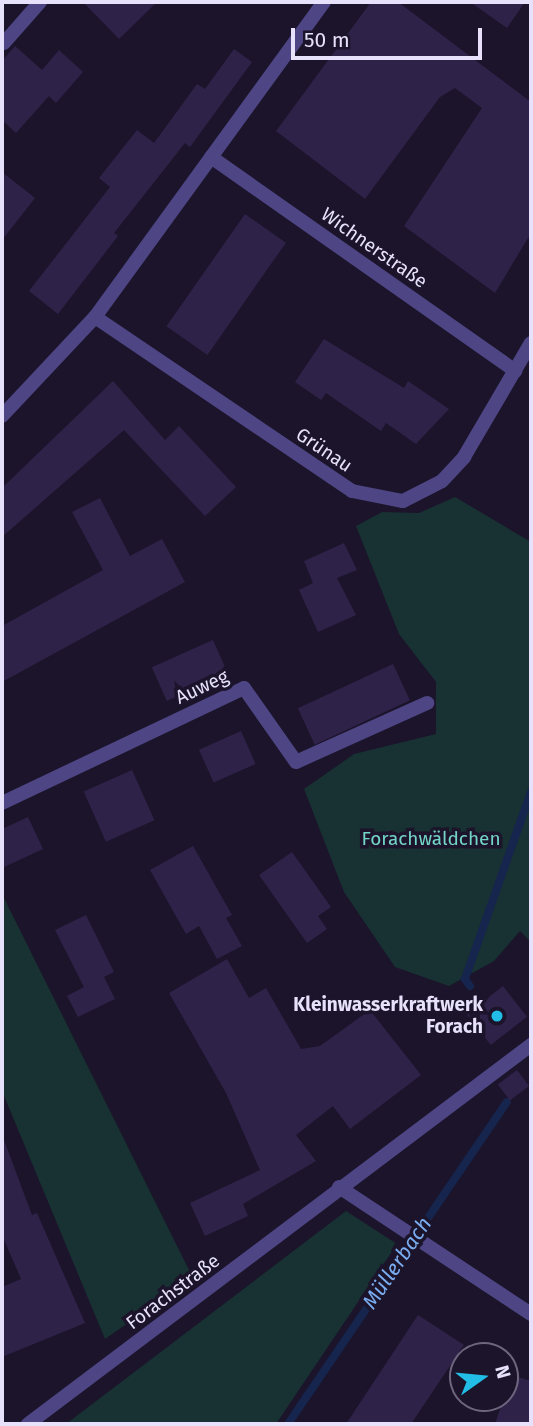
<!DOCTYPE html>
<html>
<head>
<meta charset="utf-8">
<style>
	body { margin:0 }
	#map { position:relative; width:533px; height:1426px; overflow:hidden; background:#1b142a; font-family:"Fira Sans",sans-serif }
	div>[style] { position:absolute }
	.green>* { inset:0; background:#183133 }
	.stream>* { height:8px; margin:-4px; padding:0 4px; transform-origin:4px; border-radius:4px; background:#16254d }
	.building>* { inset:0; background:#2f2249; transform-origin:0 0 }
	.minor>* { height:14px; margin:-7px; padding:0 7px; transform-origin:7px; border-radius:7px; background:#4e4584 }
	.dots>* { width:19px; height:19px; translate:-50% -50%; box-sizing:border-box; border:4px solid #1b142a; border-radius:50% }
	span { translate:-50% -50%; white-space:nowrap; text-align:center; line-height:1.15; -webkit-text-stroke:7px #1b142a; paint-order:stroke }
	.street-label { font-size:19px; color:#e7e1fc }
	.park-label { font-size:19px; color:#73d5c8 }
	.poi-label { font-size:19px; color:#e7e1fc; font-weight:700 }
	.right { translate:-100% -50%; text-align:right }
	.water-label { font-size:21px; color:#7aacf0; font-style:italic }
	.frame { position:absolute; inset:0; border:4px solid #e7e1fc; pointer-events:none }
	.north { position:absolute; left:449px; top:1342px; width:70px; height:70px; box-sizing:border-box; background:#1b142a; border:2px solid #6d667e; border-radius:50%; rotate:75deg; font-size:19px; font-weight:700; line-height:28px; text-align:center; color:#e7e1fc }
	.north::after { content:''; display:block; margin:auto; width:24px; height:32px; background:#22bde7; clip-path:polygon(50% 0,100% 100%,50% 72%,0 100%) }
	.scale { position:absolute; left:291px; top:28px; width:191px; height:32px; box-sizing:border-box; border:4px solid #e7e1fc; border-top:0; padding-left:9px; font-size:21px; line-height:24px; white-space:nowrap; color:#e7e1fc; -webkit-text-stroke:5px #1b142a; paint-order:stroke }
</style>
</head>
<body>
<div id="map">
	<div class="green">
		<i style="clip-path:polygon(455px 497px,531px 542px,531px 942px,520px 931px,494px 961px,449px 986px,395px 967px,344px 892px,304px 789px,354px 754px,436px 734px,436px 682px,399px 634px,356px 526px,382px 512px,419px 513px)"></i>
		<i style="clip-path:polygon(2px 894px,193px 1278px,105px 1339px,2px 1091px)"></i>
		<i style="clip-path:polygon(346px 1211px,397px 1244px,276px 1424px,66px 1424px)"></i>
	</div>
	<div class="stream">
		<i style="left:470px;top:986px;width:9px;rotate:-126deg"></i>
		<i style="left:465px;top:979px;width:198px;rotate:-70.6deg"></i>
		<i style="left:288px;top:1424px;width:389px;rotate:-55.8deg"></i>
	</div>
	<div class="building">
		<i style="clip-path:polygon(83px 2px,157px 2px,119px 39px)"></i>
		<i style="clip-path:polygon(371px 2px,398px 2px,531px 102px,531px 233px,495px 293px,404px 226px,482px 108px,455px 88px,440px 97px,365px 199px,276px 131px)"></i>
		<i style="clip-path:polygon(470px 2px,525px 2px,507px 28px)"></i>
		<i style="clip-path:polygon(15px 46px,42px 70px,59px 50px,83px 72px,56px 103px,49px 96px,16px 133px,2px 120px,2px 61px)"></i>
		<i style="clip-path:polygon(234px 49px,252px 62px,190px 147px,185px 143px,114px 233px,118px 236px,58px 314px,29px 291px,110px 187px,99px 178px,137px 130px,154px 143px,197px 84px,205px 89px)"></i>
		<i style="clip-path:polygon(2px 172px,35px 198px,2px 240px)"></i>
		<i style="left:245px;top:214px;width:50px;height:137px;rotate:35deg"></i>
		<i style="clip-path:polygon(324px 339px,404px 388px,408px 381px,449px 409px,416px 444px,386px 423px,381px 431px,326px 393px,321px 400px,295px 382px)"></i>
		<i style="clip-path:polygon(113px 381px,165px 440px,179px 426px,236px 487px,205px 516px,124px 430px,2px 537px,2px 488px)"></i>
		<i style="clip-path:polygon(100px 498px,130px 556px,162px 539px,185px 582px,2px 682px,2px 626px,103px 570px,72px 512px)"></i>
		<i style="clip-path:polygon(344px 543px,357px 570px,337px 578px,356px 615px,318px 632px,299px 590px,313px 583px,304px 561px)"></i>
		<i style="left:213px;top:640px;width:37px;height:67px;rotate:66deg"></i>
		<i style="left:393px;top:664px;width:40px;height:105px;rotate:65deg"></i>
		<i style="left:241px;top:731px;width:36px;height:46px;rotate:66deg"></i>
		<i style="left:132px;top:770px;width:55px;height:53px;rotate:66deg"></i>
		<i style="clip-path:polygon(28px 817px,43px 849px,2px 868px,2px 829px)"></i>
		<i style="clip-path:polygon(193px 846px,232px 915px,226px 918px,242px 946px,217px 959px,199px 926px,186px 934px,150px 870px)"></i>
		<i style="clip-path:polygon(292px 852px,331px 907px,318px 916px,327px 929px,307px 943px,259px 875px)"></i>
		<i style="clip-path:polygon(86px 915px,114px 972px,104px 977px,115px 999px,78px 1017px,67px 996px,84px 987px,55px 930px)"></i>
		<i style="clip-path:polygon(227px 959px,249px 998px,266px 988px,301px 1049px,320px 1046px,370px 1010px,421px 1075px,350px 1129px,333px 1106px,296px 1135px,316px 1161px,243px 1204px,248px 1216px,205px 1236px,190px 1203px,260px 1170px,226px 1093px,169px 993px)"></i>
		<i style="left:503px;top:986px;width:39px;height:46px;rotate:52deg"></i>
		<i style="left:517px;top:1070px;width:20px;height:24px;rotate:53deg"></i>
		<i style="clip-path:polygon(4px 1140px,32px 1215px,37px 1213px,85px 1323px,2px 1357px,2px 1287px,21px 1279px,2px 1235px)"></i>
		<i style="clip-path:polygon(418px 1315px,464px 1345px,411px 1424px,346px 1424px)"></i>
		<i style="clip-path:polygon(511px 1375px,531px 1381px,531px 1424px,495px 1424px)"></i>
	</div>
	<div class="minor">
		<i style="left:4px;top:43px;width:55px;rotate:-48.7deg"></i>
		<i style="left:211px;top:157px;width:372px;rotate:35.1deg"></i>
		<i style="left:95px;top:317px;width:310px;rotate:34.1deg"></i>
		<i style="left:352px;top:491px;width:52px;rotate:11.1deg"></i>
		<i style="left:403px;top:501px;width:44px;rotate:-27.1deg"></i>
		<i style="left:442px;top:481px;width:33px;rotate:-47deg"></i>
		<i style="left:464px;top:457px;width:132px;rotate:-59.6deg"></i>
		<i style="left:2px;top:416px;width:136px;rotate:-46.8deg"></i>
		<i style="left:95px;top:317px;width:389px;rotate:-54deg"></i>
		<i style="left:2px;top:803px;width:268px;rotate:-25.4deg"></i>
		<i style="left:244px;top:688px;width:90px;rotate:54.9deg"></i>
		<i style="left:296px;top:762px;width:144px;rotate:-24.2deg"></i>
		<i style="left:339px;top:1187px;width:230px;rotate:33.5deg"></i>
		<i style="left:28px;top:1424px;width:630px;rotate:-37deg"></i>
	</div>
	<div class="dots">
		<i style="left:497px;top:1016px;background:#22bde7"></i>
	</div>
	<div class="street-label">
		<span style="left:374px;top:248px;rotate:35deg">Wichnerstraße</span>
		<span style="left:324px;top:450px;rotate:34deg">Grünau</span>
		<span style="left:202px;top:687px;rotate:-25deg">Auweg</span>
		<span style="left:173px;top:1292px;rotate:-37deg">Forachstraße</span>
	</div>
	<div class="park-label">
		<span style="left:431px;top:839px">Forachwäldchen</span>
	</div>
	<div class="poi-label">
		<span class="right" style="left:483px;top:1016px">Kleinwasserkraftwerk<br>Forach</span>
	</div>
	<div class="water-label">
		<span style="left:397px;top:1263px;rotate:-56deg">Müllerbach</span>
	</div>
	<div class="frame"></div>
	<div class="north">N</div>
	<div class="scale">50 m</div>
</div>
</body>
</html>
